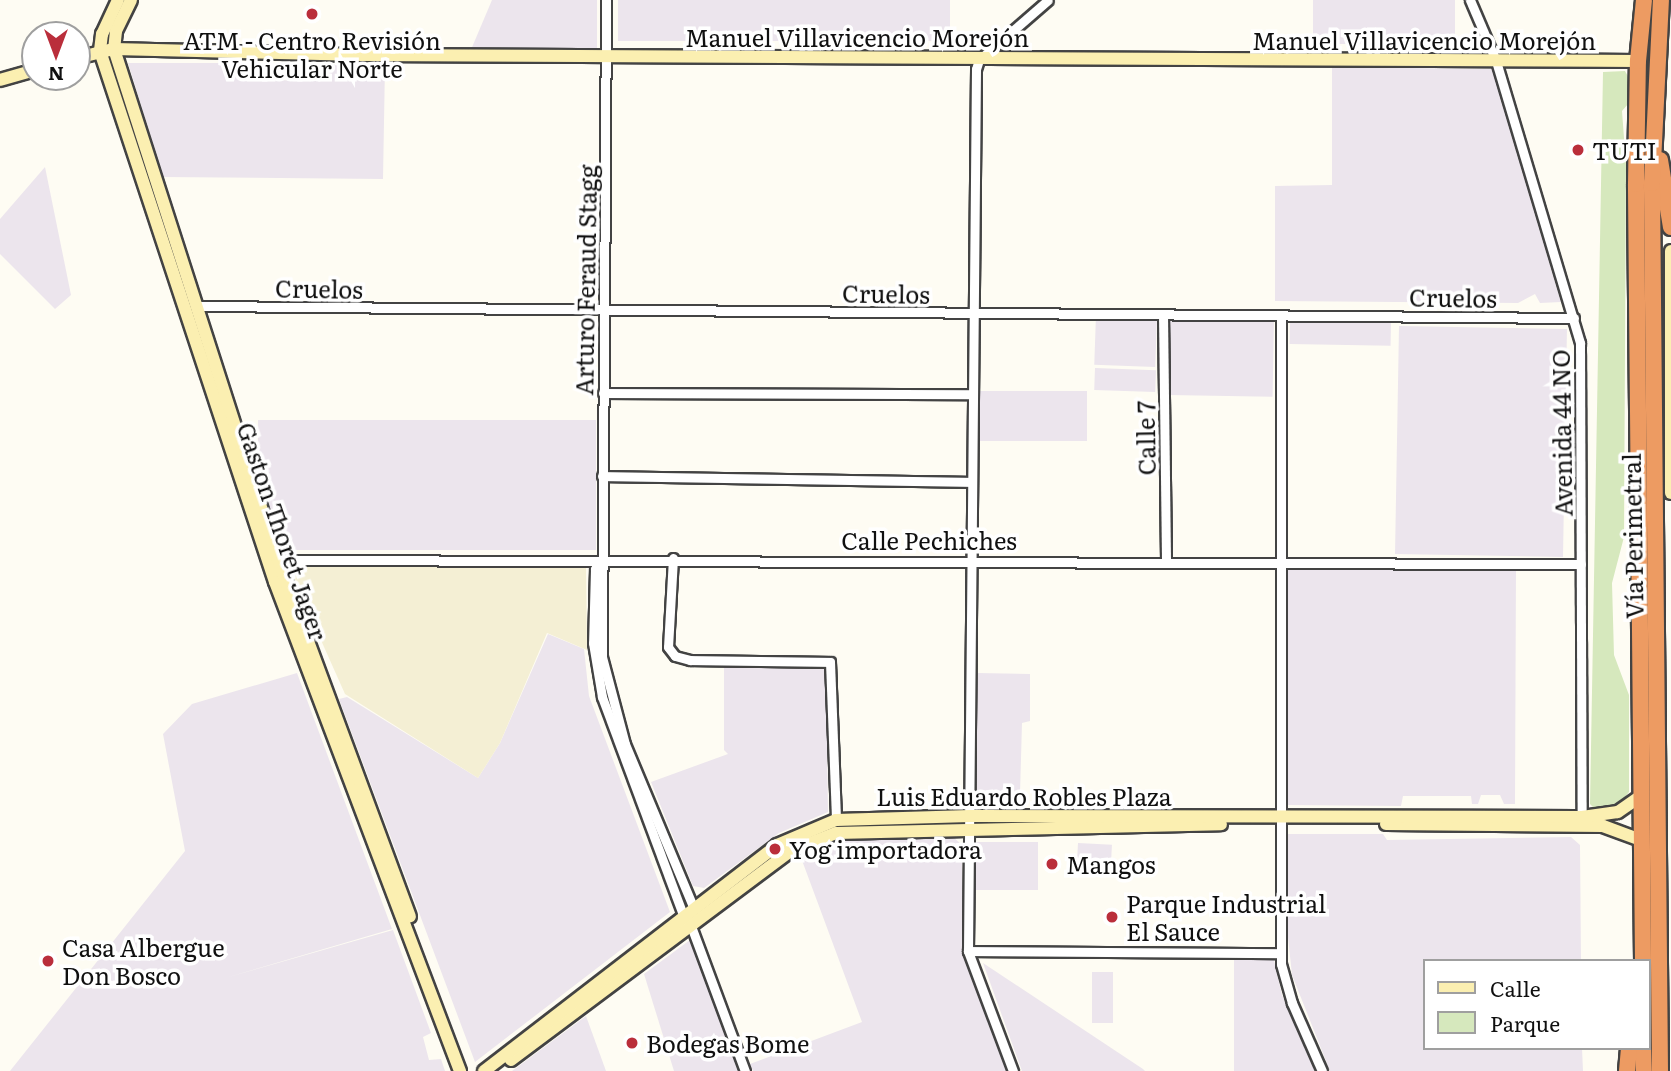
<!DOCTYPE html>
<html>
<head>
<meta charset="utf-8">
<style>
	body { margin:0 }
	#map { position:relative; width:1671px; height:1071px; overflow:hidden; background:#fefcf3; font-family:Literata,serif }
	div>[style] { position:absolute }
	.industrial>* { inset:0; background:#ece5ed; transform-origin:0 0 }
	.farmland>* { inset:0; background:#f4efd4 }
	.green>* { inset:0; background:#d6e8bd }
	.roads { filter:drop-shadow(2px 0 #434343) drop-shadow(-2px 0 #434343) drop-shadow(0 2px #434343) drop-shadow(0 -2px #434343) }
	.street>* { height:9px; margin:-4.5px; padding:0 4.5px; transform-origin:4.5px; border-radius:4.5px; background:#fff }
	.secondary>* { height:12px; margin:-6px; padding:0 6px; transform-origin:6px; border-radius:6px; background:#fbefb1 }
	.highway>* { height:16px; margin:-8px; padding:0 8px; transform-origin:8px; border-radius:8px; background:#ed9b62 }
	.dots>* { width:19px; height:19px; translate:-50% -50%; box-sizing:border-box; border:4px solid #fff; border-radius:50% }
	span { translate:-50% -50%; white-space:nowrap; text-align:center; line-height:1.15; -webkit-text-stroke:7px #fff; paint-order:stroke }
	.street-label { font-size:24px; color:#101010 }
	.poi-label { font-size:24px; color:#101010 }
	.left { translate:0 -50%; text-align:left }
	.legend { position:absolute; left:1423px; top:959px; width:228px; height:91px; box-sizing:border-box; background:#fff; border:2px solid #9f9f9f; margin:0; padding:9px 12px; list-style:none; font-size:21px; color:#101010 }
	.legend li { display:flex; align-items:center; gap:14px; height:35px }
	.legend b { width:35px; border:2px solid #9f9f9f }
	.north { position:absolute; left:21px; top:21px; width:70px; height:70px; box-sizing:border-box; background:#fff; border:2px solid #9f9f9f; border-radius:50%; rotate:180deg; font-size:19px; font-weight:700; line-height:28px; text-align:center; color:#101010 }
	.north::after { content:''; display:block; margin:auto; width:24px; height:32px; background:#ba2e3b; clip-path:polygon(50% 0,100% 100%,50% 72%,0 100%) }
</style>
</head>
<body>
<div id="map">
	<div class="industrial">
		<i style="clip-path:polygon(492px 0,597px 0,597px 50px,470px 52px)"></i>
		<i style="left:618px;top:0;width:332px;height:41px"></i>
		<i style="left:1313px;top:0;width:142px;height:44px"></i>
		<i style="clip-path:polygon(128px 63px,273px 63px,278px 80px,300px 81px,296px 64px,385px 65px,383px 179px,163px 177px)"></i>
		<i style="clip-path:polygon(1332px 67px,1492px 69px,1561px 302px,1540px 303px,1535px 294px,1518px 303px,1275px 301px,1275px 186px,1332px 185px)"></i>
		<i style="clip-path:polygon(45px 167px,71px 295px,55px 309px,0 254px,0 219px)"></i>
		<i style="left:1157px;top:316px;width:51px;height:61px;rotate:92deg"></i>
		<i style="left:1170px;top:316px;width:104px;height:79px;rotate:1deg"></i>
		<i style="left:1290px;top:320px;width:101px;height:24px;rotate:1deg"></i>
		<i style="left:1399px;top:326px;width:168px;height:228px;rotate:1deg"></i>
		<i style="left:1095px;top:368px;width:61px;height:22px;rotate:2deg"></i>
		<i style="left:1087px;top:391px;width:50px;height:108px;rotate:90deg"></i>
		<i style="left:596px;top:420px;width:130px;height:338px;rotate:90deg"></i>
		<i style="clip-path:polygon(1288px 567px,1516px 568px,1515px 804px,1504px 804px,1500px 795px,1481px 795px,1478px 804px,1472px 804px,1471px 796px,1403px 796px,1401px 806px,1288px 805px)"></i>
		<i style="clip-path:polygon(548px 634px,584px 649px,589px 696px,670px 912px,475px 1062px,339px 699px,347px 697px,478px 778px,500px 743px)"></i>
		<i style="clip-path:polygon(819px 662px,826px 669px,828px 812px,779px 833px,704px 888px,693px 886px,651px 782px,728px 754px,724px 750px,724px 663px)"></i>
		<i style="clip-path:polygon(297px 673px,392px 929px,225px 978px,393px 930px,431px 1033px,423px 1037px,429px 1060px,441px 1059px,445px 1071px,10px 1071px,185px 851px,163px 734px,192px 704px)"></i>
		<i style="clip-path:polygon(977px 673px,1030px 674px,1030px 721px,1022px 723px,1020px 794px,976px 794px)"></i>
		<i style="clip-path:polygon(1288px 834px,1383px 834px,1387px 840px,1571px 837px,1580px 845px,1581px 961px,1424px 961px,1424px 1048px,1582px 1048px,1583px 1071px,1330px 1071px,1292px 975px,1287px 928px)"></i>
		<i style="clip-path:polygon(952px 836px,962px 845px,962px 949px,1007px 1071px,753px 1071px,750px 1064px,862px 1022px,800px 855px,859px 837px)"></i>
		<i style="left:1038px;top:842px;width:48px;height:65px;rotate:90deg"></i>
		<i style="left:1078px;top:843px;width:34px;height:17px;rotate:3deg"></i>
		<i style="clip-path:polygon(690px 940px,695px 946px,738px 1071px,674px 1071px,644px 974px)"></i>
		<i style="clip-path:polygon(1234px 956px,1274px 960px,1282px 995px,1316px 1071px,1234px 1071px)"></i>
		<i style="clip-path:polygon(983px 963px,1143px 1069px,1145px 1071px,1022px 1071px)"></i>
		<i style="left:1092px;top:972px;width:21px;height:51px"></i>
		<i style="clip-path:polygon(586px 1016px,606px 1071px,512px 1071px)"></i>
	</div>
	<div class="farmland">
		<i style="clip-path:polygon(295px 564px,586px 566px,587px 650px,547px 633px,500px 743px,478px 778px,345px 694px,291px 573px)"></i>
	</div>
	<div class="green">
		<i style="clip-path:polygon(1625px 71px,1630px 80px,1628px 104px,1622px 111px,1626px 165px,1624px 537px,1612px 583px,1614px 655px,1629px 695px,1629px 792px,1617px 807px,1596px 810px,1590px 804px,1603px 72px)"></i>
	</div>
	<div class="roads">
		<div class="street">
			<i style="left:606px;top:0;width:657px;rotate:90.35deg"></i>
			<i style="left:602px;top:657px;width:90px;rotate:75.2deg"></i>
			<i style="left:625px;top:744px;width:179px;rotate:67.3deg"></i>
			<i style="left:1470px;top:0;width:66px;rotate:66.9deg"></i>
			<i style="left:1496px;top:61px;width:294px;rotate:73.4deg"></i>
			<i style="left:1580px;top:343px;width:474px;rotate:89.8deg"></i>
			<i style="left:198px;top:306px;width:1376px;rotate:0.5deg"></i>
			<i style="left:1163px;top:314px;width:247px;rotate:89.3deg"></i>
			<i style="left:1281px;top:315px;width:649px;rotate:90deg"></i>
			<i style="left:1281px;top:964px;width:41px;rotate:74.2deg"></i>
			<i style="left:1292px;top:1003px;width:74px;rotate:66.2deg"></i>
			<i style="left:603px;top:393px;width:369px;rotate:0.2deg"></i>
			<i style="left:602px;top:476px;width:370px;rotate:0.9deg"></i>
			<i style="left:673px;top:558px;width:89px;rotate:93.2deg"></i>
			<i style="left:668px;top:647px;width:11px;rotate:52deg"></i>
			<i style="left:675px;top:656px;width:16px;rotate:15deg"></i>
			<i style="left:690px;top:660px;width:140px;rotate:0.8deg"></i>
			<i style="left:830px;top:662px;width:158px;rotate:87.8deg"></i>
			<i style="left:278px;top:560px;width:1303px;rotate:0.18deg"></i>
			<i style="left:601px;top:560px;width:11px;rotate:124deg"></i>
			<i style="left:595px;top:569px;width:74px;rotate:91.5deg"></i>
			<i style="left:593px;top:643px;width:55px;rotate:80.5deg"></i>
			<i style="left:602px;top:697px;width:235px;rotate:69.6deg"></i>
			<i style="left:691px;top:926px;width:155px;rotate:69.6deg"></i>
			<i style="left:968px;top:951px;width:313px;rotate:0.4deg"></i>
			<i style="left:1013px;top:1071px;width:128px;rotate:-110.6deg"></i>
			<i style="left:968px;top:951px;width:882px;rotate:-89.48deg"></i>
			<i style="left:976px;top:69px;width:9px;rotate:-72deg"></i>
			<i style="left:979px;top:60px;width:91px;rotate:-41deg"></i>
		</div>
		<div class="secondary">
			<i style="left:118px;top:0;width:38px;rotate:115deg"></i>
			<i style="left:102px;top:34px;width:17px;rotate:97deg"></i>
			<i style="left:100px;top:51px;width:559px;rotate:71.76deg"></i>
			<i style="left:275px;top:582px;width:523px;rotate:69.28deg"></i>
			<i style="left:131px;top:0;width:34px;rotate:116deg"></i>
			<i style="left:116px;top:31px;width:18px;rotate:96deg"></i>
			<i style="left:114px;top:49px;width:537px;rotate:72.21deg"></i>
			<i style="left:278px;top:560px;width:380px;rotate:69.7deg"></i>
			<i style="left:77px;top:58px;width:38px;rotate:-14deg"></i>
			<i style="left:114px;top:49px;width:248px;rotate:1.4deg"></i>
			<i style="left:362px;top:55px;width:1276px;rotate:0.27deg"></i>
			<i style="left:0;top:80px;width:36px;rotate:-16deg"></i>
			<i style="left:1671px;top:251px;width:242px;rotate:90deg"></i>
			<i style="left:1386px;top:824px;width:217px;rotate:0.5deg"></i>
			<i style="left:1603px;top:826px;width:40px;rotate:20.2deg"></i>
			<i style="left:511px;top:1060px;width:349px;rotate:-36.8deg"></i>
			<i style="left:790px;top:851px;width:49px;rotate:-21.4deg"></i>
			<i style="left:836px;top:833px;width:385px;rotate:-1.3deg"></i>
			<i style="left:484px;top:1071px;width:370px;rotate:-37.6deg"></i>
			<i style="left:777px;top:845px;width:64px;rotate:-23deg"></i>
			<i style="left:836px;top:820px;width:134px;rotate:-1.7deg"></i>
			<i style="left:970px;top:816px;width:612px;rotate:0.09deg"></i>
			<i style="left:1582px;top:817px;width:36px;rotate:-8deg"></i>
			<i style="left:1618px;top:812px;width:28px;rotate:-35deg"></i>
		</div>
		<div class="highway">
			<i style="left:1660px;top:160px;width:68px;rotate:80.7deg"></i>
			<i style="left:1643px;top:961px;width:777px;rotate:-90.52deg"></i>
			<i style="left:1636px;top:184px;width:123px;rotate:-89.1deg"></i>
			<i style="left:1638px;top:61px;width:61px;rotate:-84.4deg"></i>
			<i style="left:1643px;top:1048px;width:23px;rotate:88deg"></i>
			<i style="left:1627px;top:1071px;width:23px;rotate:-85deg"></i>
			<i style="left:1660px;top:1071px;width:888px;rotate:-90.52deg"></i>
			<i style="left:1652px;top:183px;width:183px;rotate:-87.2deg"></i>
		</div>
	</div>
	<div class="dots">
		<i style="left:312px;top:14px;background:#ba2e3b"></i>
		<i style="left:1578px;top:150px;background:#ba2e3b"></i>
		<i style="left:775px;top:849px;background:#ba2e3b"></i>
		<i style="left:1052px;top:864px;background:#ba2e3b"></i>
		<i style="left:1112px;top:917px;background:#ba2e3b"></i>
		<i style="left:48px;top:961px;background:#ba2e3b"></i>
		<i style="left:632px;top:1043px;background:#ba2e3b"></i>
	</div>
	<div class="street-label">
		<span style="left:857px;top:37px">Manuel Villavicencio Morejón</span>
		<span style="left:1424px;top:40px">Manuel Villavicencio Morejón</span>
		<span style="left:585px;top:280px;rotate:-89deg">Arturo Feraud Stagg</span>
		<span style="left:319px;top:288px;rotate:1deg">Cruelos</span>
		<span style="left:886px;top:293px;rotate:1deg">Cruelos</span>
		<span style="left:1453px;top:297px;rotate:1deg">Cruelos</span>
		<span style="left:1561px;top:433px;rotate:-91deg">Avenida 44 NO</span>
		<span style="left:1145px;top:438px;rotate:-91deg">Calle 7</span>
		<span style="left:283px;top:531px;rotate:71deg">Gaston Thoret Jager</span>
		<span style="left:1632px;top:536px;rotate:-91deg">Vía Perimetral</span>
		<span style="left:929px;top:540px">Calle Pechiches</span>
		<span style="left:1024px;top:796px">Luis Eduardo Robles Plaza</span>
	</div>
	<div class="poi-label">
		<span style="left:312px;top:54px">ATM - Centro Revisión<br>Vehicular Norte</span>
		<span class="left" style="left:1592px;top:150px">TUTI</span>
		<span class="left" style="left:789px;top:849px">Yog importadora</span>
		<span class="left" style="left:1066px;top:864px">Mangos</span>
		<span class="left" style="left:1126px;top:917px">Parque Industrial<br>El Sauce</span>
		<span class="left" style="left:62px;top:961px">Casa Albergue<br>Don Bosco</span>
		<span class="left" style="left:646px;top:1043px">Bodegas Bome</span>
	</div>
	<ul class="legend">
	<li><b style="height:9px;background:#fbefb1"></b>Calle</li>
	<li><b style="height:19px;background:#d6e8bd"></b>Parque</li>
	</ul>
	<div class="north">N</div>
</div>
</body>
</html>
